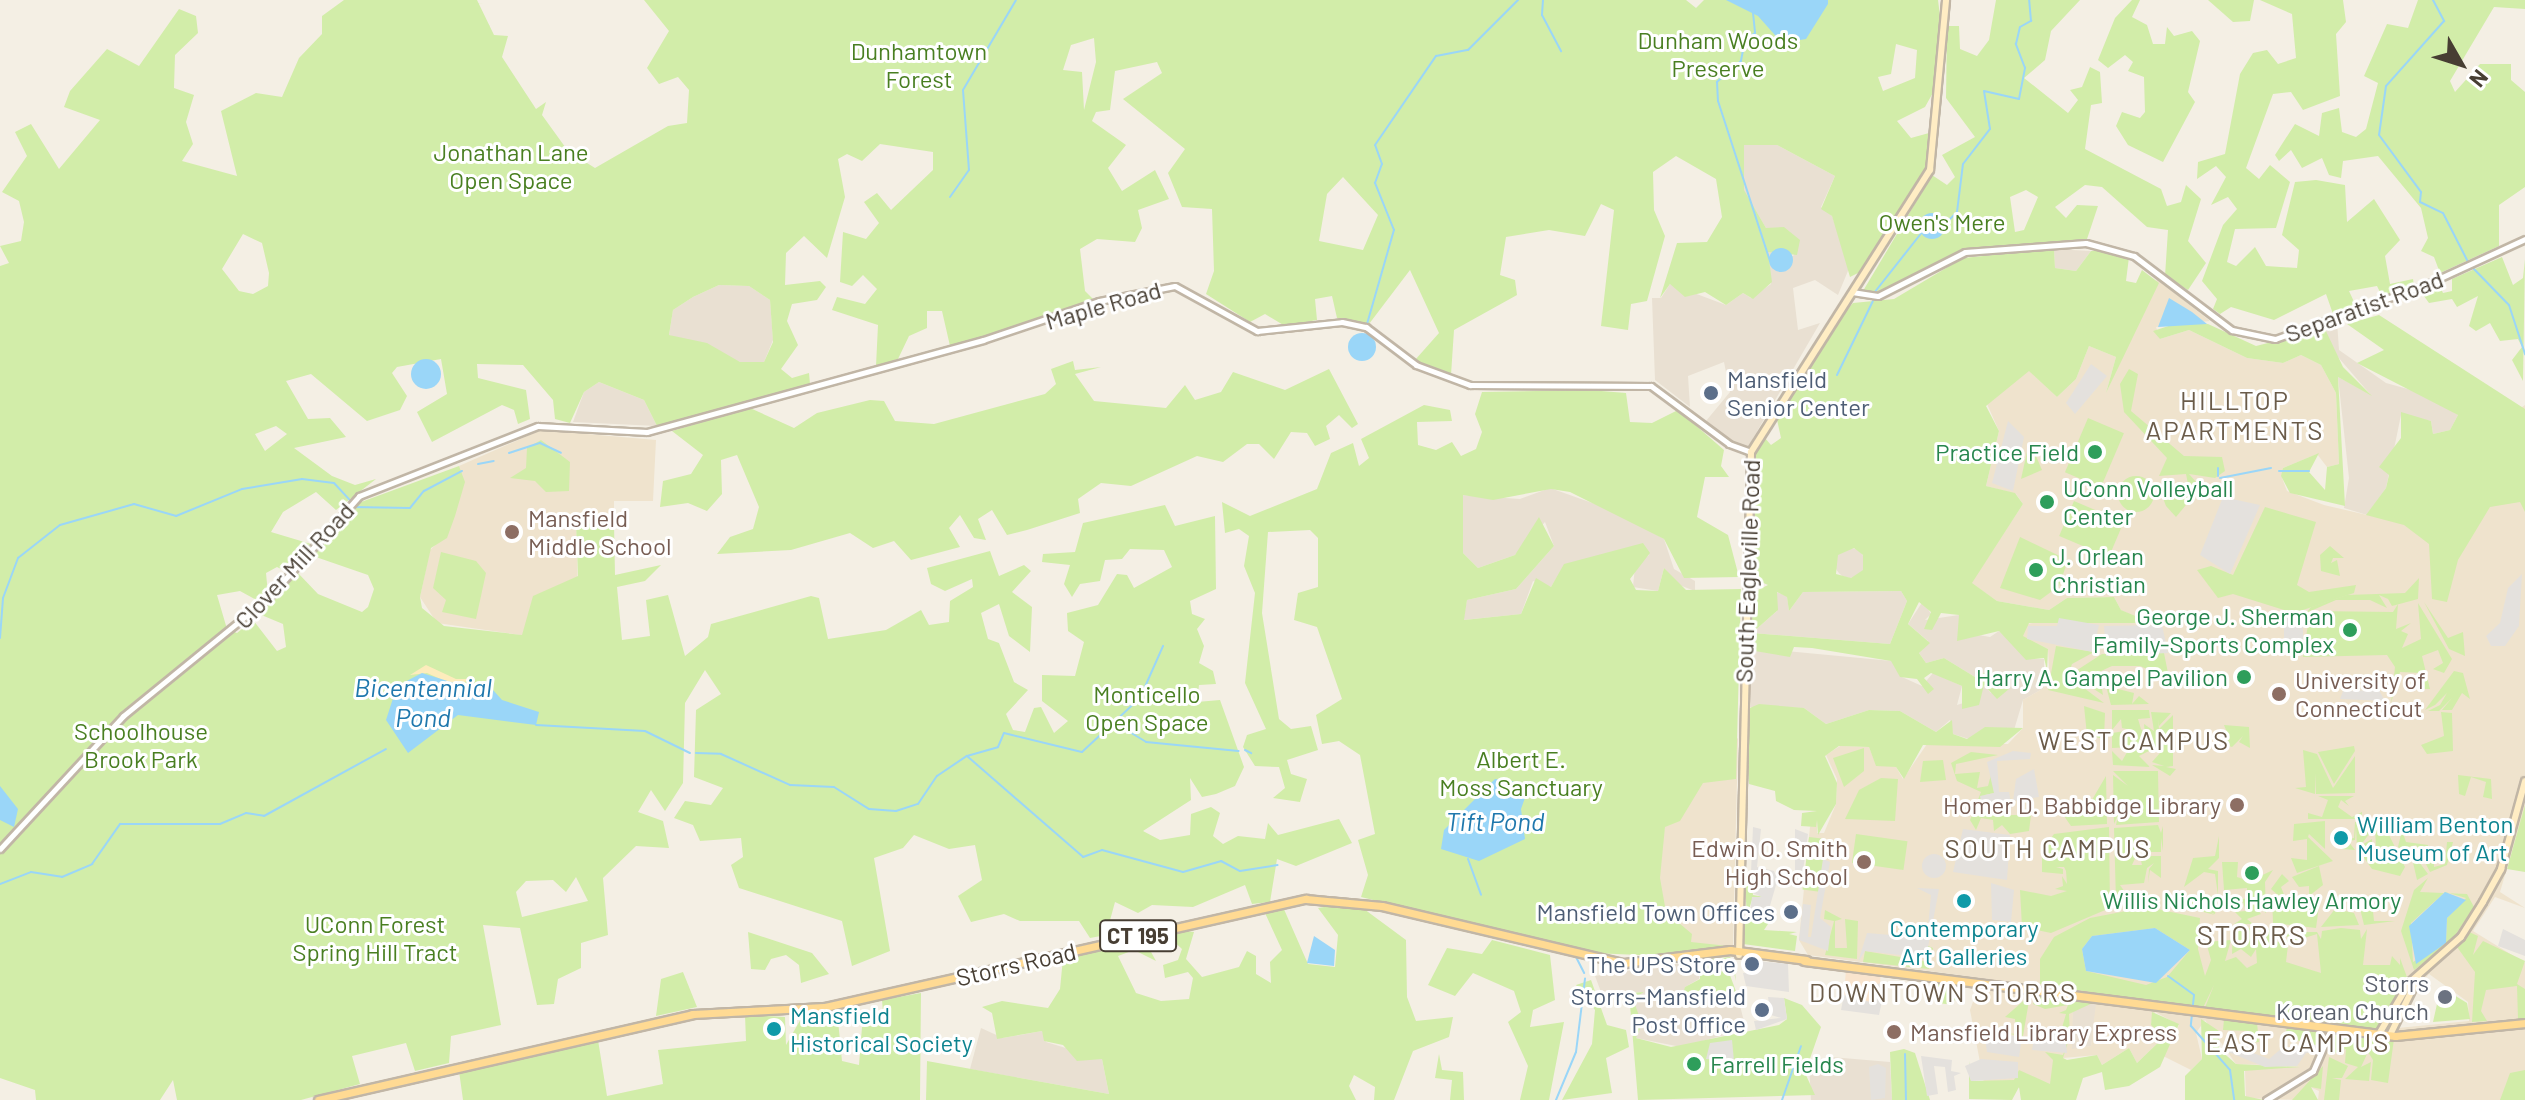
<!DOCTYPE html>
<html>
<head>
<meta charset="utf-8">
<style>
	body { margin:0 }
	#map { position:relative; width:2525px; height:1100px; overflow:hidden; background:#f4efe4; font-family:Barlow,sans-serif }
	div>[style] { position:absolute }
	.residential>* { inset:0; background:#e9e0d2 }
	.round { border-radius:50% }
	.commercial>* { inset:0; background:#f9e4cd; transform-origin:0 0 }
	.education>* { inset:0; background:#efe3cd }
	.green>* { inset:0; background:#d2eda9; transform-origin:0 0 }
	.sand>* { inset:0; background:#fdecbc }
	.parking>* { inset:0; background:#e4e1dd }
	.water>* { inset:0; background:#9ad6f8 }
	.stream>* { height:2px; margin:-1px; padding:0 1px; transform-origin:1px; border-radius:1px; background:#9ad6f8 }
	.roads { filter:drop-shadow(2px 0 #c1b6a6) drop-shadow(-2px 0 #c1b6a6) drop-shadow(0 2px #c1b6a6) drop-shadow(0 -2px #c1b6a6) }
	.tertiary>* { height:5px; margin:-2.5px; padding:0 2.5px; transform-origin:2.5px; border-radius:2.5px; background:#fff }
	.secondary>* { height:6px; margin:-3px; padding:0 3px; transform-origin:3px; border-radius:3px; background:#ffedc4 }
	.primary>* { height:7px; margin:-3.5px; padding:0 3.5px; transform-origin:3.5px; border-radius:3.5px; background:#ffda93 }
	.dots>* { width:22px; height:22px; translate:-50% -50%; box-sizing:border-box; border:4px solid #fff; border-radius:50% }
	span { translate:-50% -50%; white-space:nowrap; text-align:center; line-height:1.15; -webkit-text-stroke:6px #fff; paint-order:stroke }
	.shield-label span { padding:2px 6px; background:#fff; border:2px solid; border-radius:6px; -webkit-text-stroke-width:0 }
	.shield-label { font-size:22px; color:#473e33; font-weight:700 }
	.park-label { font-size:24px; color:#497f21 }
	.street-label { font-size:24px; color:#473e33 }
	.service-label { font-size:24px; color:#4e5e75 }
	.left { translate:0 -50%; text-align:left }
	.right { translate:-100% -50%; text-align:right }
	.leisure-label { font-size:24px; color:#27864d }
	.education-label { font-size:24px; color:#785e54 }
	.culture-label { font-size:24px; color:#0d838f }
	.worship-label { font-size:24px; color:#5b616d }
	.neighbourhood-label { font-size:26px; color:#6b5c4a; letter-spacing:2px }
	.water-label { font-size:26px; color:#1f78ad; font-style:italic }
	.quarter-label { font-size:28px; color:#6b5c4a; letter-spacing:2px }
	.north { position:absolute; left:2421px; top:24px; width:80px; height:80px; -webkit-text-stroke:6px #fff; paint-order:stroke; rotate:129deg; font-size:22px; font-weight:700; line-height:32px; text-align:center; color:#473e33 }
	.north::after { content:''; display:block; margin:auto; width:28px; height:36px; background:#473e33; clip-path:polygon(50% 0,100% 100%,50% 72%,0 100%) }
</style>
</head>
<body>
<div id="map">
	<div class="residential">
		<i style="clip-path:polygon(1742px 145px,1777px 145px,1835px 176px,1821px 207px,1832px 216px,1850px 266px,1838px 295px,1815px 280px,1793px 288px,1798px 330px,1820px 323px,1745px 452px,1706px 421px,1730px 392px,1724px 362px,1688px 376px,1690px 407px,1655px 380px,1652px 298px,1661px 298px,1670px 284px,1726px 305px,1743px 293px,1751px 298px,1771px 284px,1768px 252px,1778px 247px,1793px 256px,1798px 248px,1789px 231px,1766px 228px,1744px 191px)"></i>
		<i style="clip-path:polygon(2054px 249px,2091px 251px,2076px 271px,2055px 268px)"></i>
		<i style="clip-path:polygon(749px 286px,770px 300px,773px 340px,764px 362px,740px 362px,669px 335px,673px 310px,693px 297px,719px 285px)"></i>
		<i style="clip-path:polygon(2337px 321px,2339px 350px,2386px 383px,2426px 394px,2458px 415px,2450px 430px,2433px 434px,2431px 421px,2401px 415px,2386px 488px,2367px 515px,2344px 508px,2349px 478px,2338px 377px,2370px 394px,2331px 349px,2323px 326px)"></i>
		<i style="clip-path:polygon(599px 382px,644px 400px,657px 426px,573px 422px,584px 392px)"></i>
		<i style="clip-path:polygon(1550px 488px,1615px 511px,1664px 539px,1674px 569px,1695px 581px,1695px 591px,1674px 583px,1664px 568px,1658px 591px,1633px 587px,1635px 566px,1649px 555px,1641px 544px,1562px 569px,1551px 587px,1533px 581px,1521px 614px,1463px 620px,1467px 600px,1516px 589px,1554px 546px,1545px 522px,1515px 555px,1478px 568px,1463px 553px,1462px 495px,1520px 499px)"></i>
		<i class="round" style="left:1835px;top:548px;width:30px;height:30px"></i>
		<i style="clip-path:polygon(1901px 591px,1907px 601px,1890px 644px,1752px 633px,1777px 611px,1776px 592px,1787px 596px,1789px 611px,1803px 592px)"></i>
		<i style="clip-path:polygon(1923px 601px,1931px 614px,1925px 620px,1959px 615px,1967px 633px,1990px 637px,1999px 631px,2030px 659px,2044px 659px,2044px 688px,2023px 700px,2014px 730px,1985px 728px,1969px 739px,1953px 734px,1950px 720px,1936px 732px,1900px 711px,1869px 710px,1826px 724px,1804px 708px,1748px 707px,1749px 650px,1755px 648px,1892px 661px,1902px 677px,1922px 686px,1933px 673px,1962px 686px,1957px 705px,1979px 698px,1984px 685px,1991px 693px,2008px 687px,1989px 671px,1975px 677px,1944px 658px,1926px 663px,1919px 653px,1928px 641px,1908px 624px)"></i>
		<i style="clip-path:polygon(1701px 960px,1699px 979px,1685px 987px,1714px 997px,1737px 994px,1746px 1029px,1681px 1047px,1636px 1038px,1633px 999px,1644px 992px,1601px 992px,1595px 976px)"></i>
		<i style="clip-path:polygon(2073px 999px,2097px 1002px,2091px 1046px,2071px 1050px)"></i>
		<i style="clip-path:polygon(981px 1028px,1003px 1038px,1042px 1031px,1046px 1042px,1102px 1059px,1109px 1094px,970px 1069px)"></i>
		<i style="clip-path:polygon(1831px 1057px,1890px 1062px,1892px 1100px,1811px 1100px,1809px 1063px)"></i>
	</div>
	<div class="commercial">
		<i style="left:1846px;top:970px;width:35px;height:34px;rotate:5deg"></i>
	</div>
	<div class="education">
		<i style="clip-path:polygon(evenodd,2157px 279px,2210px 321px,2156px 327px,2160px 339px,2189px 330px,2247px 358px,2283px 363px,2301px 355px,2321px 365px,2336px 393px,2339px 464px,2327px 467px,2317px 454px,2283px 468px,2282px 478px,2287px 491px,2324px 505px,2367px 515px,2525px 405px,2525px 807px,2500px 892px,2525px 908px,2495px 897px,2473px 931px,2525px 963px,2525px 1100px,2318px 1100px,2319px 1091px,2310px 1087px,2297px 1100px,2246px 1098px,2245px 1070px,2300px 1066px,2236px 1064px,2205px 1020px,2196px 1033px,2202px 1059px,2191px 1070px,2163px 1056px,2179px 1025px,2155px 1012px,2151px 1023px,2164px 1037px,2137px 1063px,2129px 1048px,2102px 1065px,2097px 1055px,2063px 1058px,2049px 1092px,1984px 1083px,1970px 1010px,1974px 999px,1987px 1000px,1988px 979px,1808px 955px,1799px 940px,1810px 827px,1817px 811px,1817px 833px,1824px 833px,1836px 804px,1837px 779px,1826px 755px,1840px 746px,1869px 747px,1875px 762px,1896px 767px,1903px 779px,1927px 744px,2008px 744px,2023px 728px,2023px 700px,2044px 688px,2049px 668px,2048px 649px,2022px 636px,2027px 624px,2062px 618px,2149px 624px,2121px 610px,2114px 597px,2067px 598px,2049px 610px,1997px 601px,1971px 583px,2023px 504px,2016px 494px,1986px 486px,1999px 431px,1987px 404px,2029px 370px,2057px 397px,2076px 379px,2089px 346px,2116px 357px,2106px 393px,2157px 279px,2429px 974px,2468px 1002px,2469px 1021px,2398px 1028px,2412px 993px,2429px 974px,2157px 279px,2073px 1000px,2096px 1003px,2091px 1046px,2072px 1049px,2073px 1000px)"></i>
		<i style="clip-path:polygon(541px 430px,656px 440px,653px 501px,614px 501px,614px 523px,576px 524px,578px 592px,528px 636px,437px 623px,420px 597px,430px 550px,445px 536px,459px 466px)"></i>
		<i style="clip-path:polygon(1738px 738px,1733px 945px,1662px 955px,1656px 879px,1665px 826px,1697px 777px)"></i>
	</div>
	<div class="green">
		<i style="clip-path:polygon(evenodd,344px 0,477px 0,494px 35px,508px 36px,502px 57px,536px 109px,546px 102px,542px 115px,568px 151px,595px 168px,668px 126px,687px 123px,689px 90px,678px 77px,659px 84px,647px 68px,669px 31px,644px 0,1686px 0,1696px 8px,1704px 0,1938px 0,1941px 24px,1935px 89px,1925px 107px,1897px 121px,1911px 138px,1929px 133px,1929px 162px,1862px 271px,1850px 277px,1832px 216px,1821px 209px,1835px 176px,1777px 145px,1744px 145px,1744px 190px,1766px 228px,1784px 227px,1800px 240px,1797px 255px,1768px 252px,1772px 282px,1753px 299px,1743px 293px,1726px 305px,1705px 292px,1685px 297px,1670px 284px,1660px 298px,1677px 243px,1707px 242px,1722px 217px,1716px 179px,1676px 156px,1653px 172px,1654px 210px,1665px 236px,1647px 301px,1631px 304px,1628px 330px,1601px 326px,1614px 210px,1601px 204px,1585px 236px,1549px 230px,1506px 237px,1500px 275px,1515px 280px,1517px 295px,1454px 330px,1451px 375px,1415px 360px,1439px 333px,1410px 270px,1369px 324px,1337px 318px,1332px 296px,1315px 299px,1317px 320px,1285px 326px,1265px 314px,1250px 322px,1206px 294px,1214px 271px,1212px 209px,1182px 207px,1168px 173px,1185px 149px,1123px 99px,1162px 73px,1157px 62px,1115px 71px,1110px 110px,1096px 112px,1092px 121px,1126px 145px,1108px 168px,1122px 191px,1155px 170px,1169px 199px,1138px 210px,1142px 228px,1135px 242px,1097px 239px,1080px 249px,1085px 291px,1093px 299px,1022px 326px,950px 346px,942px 311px,927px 311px,927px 328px,909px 336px,898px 359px,876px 366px,878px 325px,832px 310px,837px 297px,865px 304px,877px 289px,863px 275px,852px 286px,840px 282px,843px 232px,866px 239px,879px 223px,864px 202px,877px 193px,891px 210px,933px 170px,933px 152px,880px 144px,862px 161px,847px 154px,838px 159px,845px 197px,827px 258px,804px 236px,786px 253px,785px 285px,820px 281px,826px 287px,817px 300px,792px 304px,787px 321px,798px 345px,781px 369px,792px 378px,809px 373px,810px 384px,657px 426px,644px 400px,599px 382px,584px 392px,570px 423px,555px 419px,553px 400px,523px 365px,477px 364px,478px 378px,526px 390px,530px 419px,518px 424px,514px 410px,502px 405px,432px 442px,417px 412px,447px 394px,441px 359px,397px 367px,392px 373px,407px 396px,400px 410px,367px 421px,311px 374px,286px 381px,308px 419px,330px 418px,346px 437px,294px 448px,332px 476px,355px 485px,376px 479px,336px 510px,316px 492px,283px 512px,271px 532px,311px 544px,289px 573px,277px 567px,266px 573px,268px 594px,260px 602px,240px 591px,217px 595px,227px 629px,237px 633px,253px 620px,277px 651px,286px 647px,283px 624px,259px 614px,298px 573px,318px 594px,362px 612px,368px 607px,374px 589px,368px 575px,313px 556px,353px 505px,459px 466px,465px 482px,455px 516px,447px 538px,431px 548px,420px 597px,422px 608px,444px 626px,522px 635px,533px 596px,578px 576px,576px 524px,614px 523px,615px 575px,661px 565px,645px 581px,617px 587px,622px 640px,650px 636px,646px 600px,668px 595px,685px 656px,708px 637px,711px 624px,811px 596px,819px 598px,828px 639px,886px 630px,921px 610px,929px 625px,949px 622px,950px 601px,973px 587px,972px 579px,945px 591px,931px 584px,927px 568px,990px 551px,999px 576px,1024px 565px,1031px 571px,1012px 592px,1032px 607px,1030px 652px,1009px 636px,999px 604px,981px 613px,988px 639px,999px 643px,1014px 682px,1028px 690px,1006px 714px,1013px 730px,1025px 732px,1034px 708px,1041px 707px,1054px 733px,1068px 721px,1042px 701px,1042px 675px,1075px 676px,1084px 642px,1068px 631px,1067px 613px,1098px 605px,1117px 574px,1127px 575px,1134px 588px,1172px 567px,1164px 550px,1130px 549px,1122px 559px,1105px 560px,1100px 581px,1080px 584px,1072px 597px,1064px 584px,1070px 565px,1042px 562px,1043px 554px,1075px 552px,1083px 523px,1165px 505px,1175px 526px,1215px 516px,1216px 589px,1190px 601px,1192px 614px,1205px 619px,1197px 629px,1204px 646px,1199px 663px,1213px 671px,1216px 684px,1199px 685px,1197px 702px,1220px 700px,1244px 767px,1235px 786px,1216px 794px,1202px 797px,1190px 778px,1191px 800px,1143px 831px,1160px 840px,1190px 835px,1191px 814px,1211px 807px,1220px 813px,1213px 836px,1223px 844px,1238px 836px,1265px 839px,1268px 823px,1278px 835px,1339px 819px,1352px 843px,1296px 866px,1277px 859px,1270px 902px,1252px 904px,1245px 885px,1193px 907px,1152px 905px,1138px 913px,1115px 902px,1106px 935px,1090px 938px,1079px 921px,1020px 921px,1004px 914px,971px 922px,958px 896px,982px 880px,975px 845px,949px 849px,914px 835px,903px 848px,874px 858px,890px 951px,852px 966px,842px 921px,739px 888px,731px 865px,743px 857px,741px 838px,700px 841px,693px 825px,674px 818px,685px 801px,711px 805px,723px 788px,694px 777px,696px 710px,721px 694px,705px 670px,685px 703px,683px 783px,665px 811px,651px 790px,638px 812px,663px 821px,669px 848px,636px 846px,603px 878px,608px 935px,581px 943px,581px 968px,558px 979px,554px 1004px,537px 1005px,520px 928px,483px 925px,501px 1025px,451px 1036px,449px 1063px,415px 1071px,406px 1043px,352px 1056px,360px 1084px,301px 1100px,177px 1100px,173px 1080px,160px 1100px,36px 1100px,35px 1090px,0 1078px,0 266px,9px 263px,0 246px,21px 241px,24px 222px,19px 201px,2px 192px,27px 156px,15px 132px,31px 124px,59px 169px,100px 120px,64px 107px,70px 91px,107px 49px,139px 66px,179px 9px,196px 16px,198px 33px,175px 55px,174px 88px,194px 95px,186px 122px,193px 144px,182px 161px,237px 176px,221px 111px,256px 93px,282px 97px,299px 58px,322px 34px,322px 16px,344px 0,1094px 38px,1096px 62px,1084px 110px,1082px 72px,1063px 70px,1071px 45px,1094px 38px,344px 0,1896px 44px,1917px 50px,1915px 78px,1883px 91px,1878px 77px,1891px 74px,1896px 44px,344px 0,1343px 177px,1378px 215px,1363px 250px,1319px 241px,1327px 194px,1343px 177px,344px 0,243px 234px,262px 243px,269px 273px,268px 286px,253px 294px,239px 291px,222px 269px,243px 234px,344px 0,749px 286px,770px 300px,773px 342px,764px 362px,740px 362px,707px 343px,669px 335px,673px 310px,693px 297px,719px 285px,749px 286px,344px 0,276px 426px,287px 434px,265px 451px,255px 434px,276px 426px,344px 0,576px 877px,588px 901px,522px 917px,516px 892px,526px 881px,553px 880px,566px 892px,576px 877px)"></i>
		<i style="clip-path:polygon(evenodd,1996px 0,2080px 0,2051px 31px,2045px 60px,2024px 78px,2068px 113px,2078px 100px,2070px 90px,2082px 87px,2090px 67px,2100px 72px,2102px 103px,2091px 105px,2085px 149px,2161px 189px,2167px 206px,2181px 202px,2186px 185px,2201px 199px,2188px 241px,2206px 263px,2188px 290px,2165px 276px,2168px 230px,2147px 227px,2102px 187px,2085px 185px,2055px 207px,2066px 218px,2077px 205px,2098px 206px,2087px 239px,1964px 249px,1879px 292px,1863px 291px,1932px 175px,1947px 185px,1955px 177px,1942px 155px,1975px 137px,1946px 98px,1947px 26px,1959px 26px,1960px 49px,1977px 56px,1989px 40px,1996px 0,2026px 190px,2038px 197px,2024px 230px,2015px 232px,2010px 197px,2026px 190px)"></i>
		<i style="clip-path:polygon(2132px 0,2140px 0,2132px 17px,2147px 25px,2153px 44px,2165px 44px,2167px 27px,2174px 36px,2192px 31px,2200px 41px,2188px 92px,2195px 102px,2163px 162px,2128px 145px,2116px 126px,2122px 112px,2140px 118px,2145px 112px,2144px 77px,2128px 71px,2133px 62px,2125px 55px,2108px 68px,2098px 60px,2115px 18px)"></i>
		<i style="clip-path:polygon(2208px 0,2254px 0,2250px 21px,2233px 22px)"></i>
		<i style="clip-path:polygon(2260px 0,2343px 0,2346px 22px,2336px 34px,2340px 96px,2303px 110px,2291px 92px,2273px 94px,2246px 168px,2259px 179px,2270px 165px,2290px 182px,2276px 228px,2235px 229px,2227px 262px,2236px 266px,2255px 247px,2266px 266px,2297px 268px,2299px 250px,2282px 235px,2295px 182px,2316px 180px,2345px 185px,2347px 222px,2374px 199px,2400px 240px,2385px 256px,2390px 284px,2413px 279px,2414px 286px,2382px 296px,2377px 286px,2349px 291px,2356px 306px,2333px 314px,2326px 294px,2274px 320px,2231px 307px,2220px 314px,2213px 309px,2217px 299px,2202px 281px,2223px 225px,2237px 209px,2228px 197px,2211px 205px,2226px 177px,2216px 166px,2197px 179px,2198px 162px,2225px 154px,2240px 74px,2253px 53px,2267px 50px,2278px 64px,2296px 58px,2292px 14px)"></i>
		<i style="clip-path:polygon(2418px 0,2525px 0,2525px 9px,2494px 7px,2450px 81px,2455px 92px,2480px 64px,2511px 64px,2511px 80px,2525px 92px,2525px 187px,2499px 205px,2499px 246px,2440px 273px,2434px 257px,2421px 251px,2428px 238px,2421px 208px,2378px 156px,2343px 161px,2341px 178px,2329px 175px,2322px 158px,2302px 168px,2291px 150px,2279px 161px,2275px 155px,2295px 124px,2319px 136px,2322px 113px,2339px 108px,2342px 132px,2356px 137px,2366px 129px,2378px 83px,2364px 76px,2387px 24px,2408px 28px)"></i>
		<i style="clip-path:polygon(evenodd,2054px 249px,2055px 268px,2076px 271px,2091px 251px,2111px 250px,2129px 257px,2126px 281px,2136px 283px,2142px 270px,2159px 283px,2106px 393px,2116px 357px,2089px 346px,2076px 379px,2057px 397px,2029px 371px,1986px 406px,1999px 431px,1986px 486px,2015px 493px,2023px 504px,1972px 583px,1997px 601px,2049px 610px,2067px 598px,2114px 597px,2121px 610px,2152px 623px,2029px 623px,2023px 636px,2048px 649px,2047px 670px,2044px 658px,2026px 660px,1999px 631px,1957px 641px,1959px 615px,1941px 613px,1932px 630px,1924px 629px,1931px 612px,1919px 602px,1908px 624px,1930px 643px,1919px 653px,1926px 663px,1944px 658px,1975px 677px,1989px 671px,2009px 689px,1997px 699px,1984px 685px,1979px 705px,1962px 709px,1962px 686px,1931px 673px,1924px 678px,1934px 689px,1928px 694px,1917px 679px,1900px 677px,1891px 661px,1812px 648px,1794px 647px,1790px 657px,1749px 650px,1750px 594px,1768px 585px,1750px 577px,1755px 453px,1764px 437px,1771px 445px,1781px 438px,1776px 415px,1846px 311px,1853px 303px,1894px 299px,1963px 258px,2054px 249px,1854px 548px,1863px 555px,1863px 570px,1851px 578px,1836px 574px,1838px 555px,1854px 548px,2054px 249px,1901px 591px,1907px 601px,1890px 644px,1752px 633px,1778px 610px,1777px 592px,1787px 597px,1789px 611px,1803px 592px,1901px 591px)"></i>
		<i style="clip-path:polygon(2502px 257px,2513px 285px,2523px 278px,2525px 259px,2523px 381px,2512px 360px,2522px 347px,2518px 339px,2500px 341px,2490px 323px,2476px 331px,2469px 326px,2478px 296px,2457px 307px,2452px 299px,2429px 303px,2421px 292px,2439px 284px,2443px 293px,2452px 291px,2452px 279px)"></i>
		<i style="clip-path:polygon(2379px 315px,2525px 409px,2525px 512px,2520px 502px,2490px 507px,2458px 560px,2447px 602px,2432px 599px,2429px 544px,2404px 525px,2366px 515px,2386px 488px,2389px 475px,2379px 467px,2401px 438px,2401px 412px,2431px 421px,2433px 434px,2450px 430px,2458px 415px,2357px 363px,2384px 350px,2347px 324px)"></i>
		<i style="clip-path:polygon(2181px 322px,2208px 324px,2256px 346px,2325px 329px,2343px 367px,2372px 396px,2338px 377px,2345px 506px,2290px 493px,2281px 476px,2283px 468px,2319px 453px,2309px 472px,2325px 490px,2327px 467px,2339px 464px,2336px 393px,2321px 365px,2301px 355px,2283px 363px,2247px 358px,2189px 330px,2160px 339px,2153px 331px)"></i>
		<i style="clip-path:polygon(1073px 361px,1075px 370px,1101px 367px,1075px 374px,1094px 401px,1166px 408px,1185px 385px,1195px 400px,1221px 392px,1233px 372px,1285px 390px,1329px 369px,1358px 424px,1352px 428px,1339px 415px,1326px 426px,1330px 439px,1315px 446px,1307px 433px,1291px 432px,1274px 459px,1259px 444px,1247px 444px,1223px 462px,1197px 456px,1131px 486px,1101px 483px,1078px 499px,1080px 513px,1027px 530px,1007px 535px,992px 510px,978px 519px,986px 540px,974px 538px,960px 515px,949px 528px,960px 547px,911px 560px,894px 541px,873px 548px,850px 533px,791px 550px,717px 554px,730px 537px,753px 529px,759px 507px,737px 455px,721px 460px,722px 494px,707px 511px,688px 503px,660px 507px,663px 481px,691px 474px,703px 455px,672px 431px,750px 408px,794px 428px,817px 413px,870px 400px,884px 401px,895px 421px,934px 424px,1045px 394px,1056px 384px,1051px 369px)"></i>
		<i style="clip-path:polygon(2129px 369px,2138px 374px,2131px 411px,2184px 456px,2222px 457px,2225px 471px,2215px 478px,2189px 474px,2197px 483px,2189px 489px,2186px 474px,2159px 476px,2167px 458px,2124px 412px,2120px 384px)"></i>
		<i style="clip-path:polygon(1589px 390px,1626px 393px,1630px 422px,1652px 423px,1678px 410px,1724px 450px,1721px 466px,1729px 477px,1705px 477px,1697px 517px,1728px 535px,1739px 577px,1684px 578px,1664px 539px,1570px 492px,1551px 489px,1493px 500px,1463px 495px,1463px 553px,1478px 568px,1515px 555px,1539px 517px,1554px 546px,1516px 589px,1467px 600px,1464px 620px,1521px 614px,1536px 578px,1551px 587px,1564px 564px,1643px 543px,1650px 553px,1630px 579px,1636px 590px,1658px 591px,1664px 568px,1686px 590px,1741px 589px,1736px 779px,1703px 783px,1680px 821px,1665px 827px,1660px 878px,1666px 912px,1692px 934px,1691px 942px,1728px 946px,1663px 956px,1592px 953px,1361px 897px,1368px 875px,1358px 840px,1375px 834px,1360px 755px,1339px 741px,1322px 744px,1316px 715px,1342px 699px,1317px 627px,1294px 620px,1298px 593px,1318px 587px,1318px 538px,1310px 530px,1268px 532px,1262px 613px,1279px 719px,1291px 729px,1311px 726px,1318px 750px,1287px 760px,1291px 774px,1307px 779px,1300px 802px,1273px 798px,1285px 788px,1279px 767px,1255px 766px,1243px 747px,1247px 735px,1266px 729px,1245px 683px,1255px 593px,1244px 566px,1249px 536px,1239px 529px,1225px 533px,1222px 502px,1250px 516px,1317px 489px,1331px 453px,1353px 443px,1359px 466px,1369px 458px,1361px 439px,1424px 405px,1450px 410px,1452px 421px,1417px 422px,1418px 445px,1436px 450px,1452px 442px,1461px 456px,1476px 449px,1482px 432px,1475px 414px,1482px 392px)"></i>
		<i style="left:2088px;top:418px;width:39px;height:59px;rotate:23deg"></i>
		<i style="clip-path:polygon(541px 440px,570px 462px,569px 491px,546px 492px,535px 481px,510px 478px,526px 468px,527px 448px)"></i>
		<i style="clip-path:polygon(2033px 449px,2042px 470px,2021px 479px,2027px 452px)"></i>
		<i class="round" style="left:2118px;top:476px;width:36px;height:36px"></i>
		<i style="clip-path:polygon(2199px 488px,2200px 488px,2176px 517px,2166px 506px,2163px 498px)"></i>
		<i style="left:2074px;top:501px;width:54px;height:38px;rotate:23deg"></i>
		<i style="clip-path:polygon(2265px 507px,2316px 522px,2297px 585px,2309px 592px,2356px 585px,2354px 593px,2294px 613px,2233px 594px,2218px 598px,2197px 570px,2211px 566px,2233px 575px)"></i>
		<i style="clip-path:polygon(2020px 537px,2068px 560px,2059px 586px,2040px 600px,2000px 588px)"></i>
		<i style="clip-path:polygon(2330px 546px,2344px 558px,2333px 558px,2331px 563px,2337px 560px,2340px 576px,2321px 571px,2320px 555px)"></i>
		<i style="clip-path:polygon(441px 552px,476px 561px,486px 573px,476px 619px,442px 612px,446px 600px,433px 588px)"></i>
		<i style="clip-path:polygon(2419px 578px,2418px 599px,2392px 606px,2388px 599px,2379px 595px,2387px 608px,2370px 600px,2336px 600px,2306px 613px,2311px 607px,2347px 595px,2405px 593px)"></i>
		<i style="clip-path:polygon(2424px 602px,2448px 638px,2463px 632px,2465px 656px,2449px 649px)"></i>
		<i style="clip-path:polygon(2418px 603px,2452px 659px,2444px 673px,2433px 669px,2443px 663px,2438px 650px,2422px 656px,2430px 689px,2420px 689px,2418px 687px,2422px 681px,2424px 688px,2421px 673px,2400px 672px,2391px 703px,2395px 667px,2387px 655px,2303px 657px,2310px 611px,2393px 612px,2398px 604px,2396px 629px,2411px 623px,2401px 631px,2408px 634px,2402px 648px,2421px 639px)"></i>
		<i style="clip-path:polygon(2056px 646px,2094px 652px,2072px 664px,2068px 676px,2104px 703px,2048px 690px)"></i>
		<i style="clip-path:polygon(2164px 653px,2169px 678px,2140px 666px,2112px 666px,2099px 672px,2103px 695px,2071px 674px,2102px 654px)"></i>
		<i style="clip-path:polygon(2454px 671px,2463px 673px,2470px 699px,2462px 693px,2452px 710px,2442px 710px,2452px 698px,2439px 711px,2428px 711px,2440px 705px,2447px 693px,2435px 705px,2425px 710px)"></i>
		<i style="clip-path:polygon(2106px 686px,2134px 693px,2132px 704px,2139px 696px,2149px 704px,2111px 705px)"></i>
		<i style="clip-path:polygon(1759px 704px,1804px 708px,1826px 724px,1869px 710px,1900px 711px,1936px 732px,1952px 720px,1953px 734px,1967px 739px,1985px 727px,2023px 728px,2000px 747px,1923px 745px,1904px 779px,1896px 767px,1876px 766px,1869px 747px,1839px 746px,1825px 756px,1837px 783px,1836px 804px,1818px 835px,1817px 820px,1816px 827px,1801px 826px,1802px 813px,1817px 811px,1794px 810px,1776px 801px,1775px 791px,1749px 784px,1745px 710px)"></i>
		<i style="clip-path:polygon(2084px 706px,2105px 713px,2104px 739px,2087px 735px)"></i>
		<i style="clip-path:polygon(2149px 710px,2150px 718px,2138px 719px,2141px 729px,2145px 734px,2144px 724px,2154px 731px,2151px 712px,2171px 713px,2159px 726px,2158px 719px,2159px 729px,2173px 715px,2173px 766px,2166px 767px,2176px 769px,2170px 776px,2152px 765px,2164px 766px,2152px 762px,2160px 753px,2159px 746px,2139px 756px,2150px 767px,2113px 765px,2112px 751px,2122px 761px,2130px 747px,2112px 748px,2112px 733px,2131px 730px,2122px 728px,2121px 719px,2112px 730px,2112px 710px)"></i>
		<i style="clip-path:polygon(2441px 712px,2452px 713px,2453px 751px,2427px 754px,2421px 745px,2444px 736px)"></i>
		<i style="clip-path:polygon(2224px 725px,2249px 727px,2250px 748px,2239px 742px,2243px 736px,2232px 747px,2215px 741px,2228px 735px)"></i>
		<i style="clip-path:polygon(2354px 746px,2355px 751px,2334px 784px,2318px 752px)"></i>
		<i style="clip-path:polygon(1864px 748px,1864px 771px,1844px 787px,1833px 758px)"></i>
		<i style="clip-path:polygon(2303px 750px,2317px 754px,2333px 788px,2355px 756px,2355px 793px,2316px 794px,2315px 773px,2315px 794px,2295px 788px,2306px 787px)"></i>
		<i style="clip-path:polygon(1971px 752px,1998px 755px,1956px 764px,1955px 774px,1980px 772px,1977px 788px,1988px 786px,1992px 771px,1994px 793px,1985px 795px,2012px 799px,2006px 815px,2031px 815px,2029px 831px,2010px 834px,2002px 825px,1994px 831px,1993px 820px,1981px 818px,1976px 830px,1970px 820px,1981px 792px,1957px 781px,1951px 763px)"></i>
		<i style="clip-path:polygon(1943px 760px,1946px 780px,1920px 782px,1923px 761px)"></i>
		<i style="clip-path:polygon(2113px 771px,2158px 771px,2159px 822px,2116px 825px,2118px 815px,2114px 824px,2113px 775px,2128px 786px)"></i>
		<i style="clip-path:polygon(2458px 775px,2491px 779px,2492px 799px,2483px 797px,2486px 782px,2471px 777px,2465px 796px,2459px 794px)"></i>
		<i style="clip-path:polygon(2106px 776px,2107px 824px,2071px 826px,2064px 816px,2071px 804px,2086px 810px)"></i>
		<i style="clip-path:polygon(1881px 778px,1898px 779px,1895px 821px,1845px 819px,1859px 790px)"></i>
		<i style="clip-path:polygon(2318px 796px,2354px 796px,2345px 801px,2349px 806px,2341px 800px,2338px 807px,2352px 817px,2362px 812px,2362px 819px,2308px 819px,2308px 813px,2322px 817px,2328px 800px)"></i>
		<i style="clip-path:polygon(2525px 805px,2525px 872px,2507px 869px)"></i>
		<i style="clip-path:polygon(2325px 821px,2325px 849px,2309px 834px,2308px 837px,2333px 861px,2297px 873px,2291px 858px,2307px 860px,2307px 839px,2293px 841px,2294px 824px)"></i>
		<i style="clip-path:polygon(2377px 821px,2371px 832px,2365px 829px,2370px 833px,2360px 846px,2372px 839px,2372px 848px,2361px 850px,2372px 851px,2377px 863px,2375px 830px,2384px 825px,2405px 867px,2400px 876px,2372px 869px,2357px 848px,2356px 826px,2355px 840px,2348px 841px,2355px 850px,2342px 849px,2348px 839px,2354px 838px,2355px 822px)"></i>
		<i style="clip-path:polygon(2158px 825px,2161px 833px,2163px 826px,2163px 851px,2161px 838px,2161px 852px,2138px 852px,2132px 865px,2142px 865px,2140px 856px,2161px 856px,2161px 878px,2150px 870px,2148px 883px,2149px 869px,2154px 863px,2147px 868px,2144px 883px,2120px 885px,2131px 901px,2116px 902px,2114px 828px)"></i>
		<i style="clip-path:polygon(2109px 827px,2110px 908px,2051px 933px,2022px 927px,2020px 890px,2051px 896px,2067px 891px,2055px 889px,2063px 886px,2062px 876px,2067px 884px,2066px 871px,2064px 867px,2056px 867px,2063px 869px,2063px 874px,2042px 872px,2042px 850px,2054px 834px)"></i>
		<i style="clip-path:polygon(2402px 830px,2406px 842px,2428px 845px,2428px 858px,2434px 848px,2434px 867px,2445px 864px,2447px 842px,2453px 842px,2447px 865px,2430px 872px,2416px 845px,2408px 847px,2428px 874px,2417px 880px,2412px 858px,2398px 847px)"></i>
		<i style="left:1856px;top:834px;width:52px;height:29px;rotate:8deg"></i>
		<i style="clip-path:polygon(2219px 836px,2219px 858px,2208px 869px,2218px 871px,2218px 895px,2215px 874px,2204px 872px,2184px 887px,2193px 858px,2215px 856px)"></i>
		<i style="left:1809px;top:837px;width:17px;height:53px;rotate:7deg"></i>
		<i style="clip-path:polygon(2222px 862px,2238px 862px,2237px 877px,2250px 881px,2273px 870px,2265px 882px,2266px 913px,2251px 901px,2261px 914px,2247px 919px,2253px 924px,2234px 924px,2242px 919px,2235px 912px,2246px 911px,2242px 899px,2259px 897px,2247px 898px,2247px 888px,2224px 890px)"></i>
		<i style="clip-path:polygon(2319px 866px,2323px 885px,2309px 896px,2309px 886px,2299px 887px,2292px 877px)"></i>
		<i style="clip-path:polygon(1744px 873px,1770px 874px,1773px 878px,1751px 879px,1753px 895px,1770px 898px,1753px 897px,1747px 915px)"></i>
		<i style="clip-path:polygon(2282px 874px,2289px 881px,2281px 887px,2285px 897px,2320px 899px,2316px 928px,2273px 923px,2272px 897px,2280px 897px,2271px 889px)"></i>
		<i style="clip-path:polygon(evenodd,2428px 878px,2420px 892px,2467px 894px,2474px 907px,2450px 943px,2414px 970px,2401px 931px,2414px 890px,2428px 878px,2445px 892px,2466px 898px,2447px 918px,2446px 943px,2413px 962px,2411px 923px,2445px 892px)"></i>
		<i style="clip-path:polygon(2176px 895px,2206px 904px,2210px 896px,2218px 896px,2215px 914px,2209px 912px,2215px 915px,2173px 904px)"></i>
		<i style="clip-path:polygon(2357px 896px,2372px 896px,2371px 908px,2383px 909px,2373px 911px,2374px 921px,2395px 921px,2364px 925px)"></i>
		<i style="clip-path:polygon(1337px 905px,1364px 909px,1406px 940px,1407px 997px,1416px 1021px,1453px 1017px,1449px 1037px,1413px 1051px,1394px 1100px,1374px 1100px,1375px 1087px,1354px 1075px,1349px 1086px,1356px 1100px,926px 1100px,927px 1061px,1109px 1094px,1102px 1059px,1077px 1061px,1063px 1045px,1044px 1041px,1042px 1031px,997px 1039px,992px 1013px,982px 1007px,1002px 1001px,1048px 1008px,1060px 989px,1063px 958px,1145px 941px,1156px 961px,1134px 950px,1118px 956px,1136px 993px,1161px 1001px,1189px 999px,1193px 978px,1188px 972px,1165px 978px,1163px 965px,1178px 960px,1182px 949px,1168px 936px,1186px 931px,1194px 932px,1186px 959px,1202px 977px,1239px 967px,1247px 951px,1256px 956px,1256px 974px,1271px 983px,1270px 962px,1282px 950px,1265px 913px,1283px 907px,1308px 964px,1335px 967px,1338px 935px,1318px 908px)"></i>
		<i style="clip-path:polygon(evenodd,2147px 907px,2200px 918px,2198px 949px,2205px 976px,2211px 960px,2206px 942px,2231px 940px,2225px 961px,2236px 957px,2247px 968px,2257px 963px,2256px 949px,2251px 957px,2241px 949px,2232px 954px,2233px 928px,2278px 929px,2273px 939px,2285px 946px,2288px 937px,2280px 933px,2290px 929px,2286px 962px,2321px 973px,2317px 934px,2295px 941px,2295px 932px,2317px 932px,2321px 939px,2322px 931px,2341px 928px,2360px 930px,2361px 939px,2367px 929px,2363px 965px,2390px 965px,2392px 956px,2400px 965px,2400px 958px,2408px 980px,2375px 1031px,2288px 1022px,2287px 1000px,2285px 1021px,2204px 1010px,2214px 985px,2202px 1010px,2040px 984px,2040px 959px,2054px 937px,2090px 918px,2147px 907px,2155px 928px,2190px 950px,2167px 977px,2146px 985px,2086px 971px,2082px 949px,2092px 936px,2155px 928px)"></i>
		<i style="clip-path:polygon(2335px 909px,2354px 913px,2359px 925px,2321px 927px)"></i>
		<i style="clip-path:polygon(1825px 910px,1842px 919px,1835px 921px,1835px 948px,1847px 948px,1845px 919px,1858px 921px,1857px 959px,1825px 955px,1834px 921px,1824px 919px)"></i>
		<i style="clip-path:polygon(1774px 915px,1764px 930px,1797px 932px,1789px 934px,1797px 936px,1795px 951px,1743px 944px,1745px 918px)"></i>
		<i style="clip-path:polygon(748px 932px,812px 953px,829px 974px,801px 983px,799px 965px,786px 955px,771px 959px,765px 970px,751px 969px)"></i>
		<i style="clip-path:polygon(2469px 932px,2478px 936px,2473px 955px,2483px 941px,2525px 961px,2517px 984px,2525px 989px,2525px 1019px,2518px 1019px,2517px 986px,2486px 990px,2481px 1011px,2487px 1021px,2472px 1022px,2475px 972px,2457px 947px)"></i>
		<i style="clip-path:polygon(1492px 940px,1550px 955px,1555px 1000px,1533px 1010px,1530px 1027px,1564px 1022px,1549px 1100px,1520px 1100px,1528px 1066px,1508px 1022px,1521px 1012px,1514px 991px,1473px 973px,1455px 996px,1428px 985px,1447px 948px,1482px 954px)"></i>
		<i style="clip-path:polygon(1926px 945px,1933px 948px,1929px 969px,1863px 962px,1865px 951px,1924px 961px)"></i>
		<i style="clip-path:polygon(1730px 957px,1734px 962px,1736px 981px,1732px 965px,1721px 963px,1719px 972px,1728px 970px,1737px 994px,1681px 1001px,1685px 987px,1700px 979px,1700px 960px)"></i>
		<i style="clip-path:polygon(683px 972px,697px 1007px,656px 1016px,661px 979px)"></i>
		<i class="round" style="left:1934px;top:980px;width:24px;height:24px"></i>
		<i style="clip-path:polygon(1591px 980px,1607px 1025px,1626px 1030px,1629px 1047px,1606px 1058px,1612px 1093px,1562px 1100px,1592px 1044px,1595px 1010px,1576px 985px)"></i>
		<i style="clip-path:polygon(1644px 992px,1633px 999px,1642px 1024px,1636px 1038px,1671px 1047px,1779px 1025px,1787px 1019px,1784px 998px,1802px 1005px,1821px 1027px,1805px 1073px,1815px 1095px,1638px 1100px,1629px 993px)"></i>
		<i style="clip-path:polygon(921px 993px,920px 1100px,463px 1100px,459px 1071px,598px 1040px,607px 1096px,663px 1084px,658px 1050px,746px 1041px,745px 1015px,785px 1017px,786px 1045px,802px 1017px,837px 1010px,842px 1061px,859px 1065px,862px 1027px,884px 1024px,882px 1000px)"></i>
		<i style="clip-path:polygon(2038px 994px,2097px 1001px,2069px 1014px,2070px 1036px,2063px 1058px,2067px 1060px,2097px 1055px,2102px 1065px,2129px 1048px,2137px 1063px,2164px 1037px,2151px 1025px,2152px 1012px,2179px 1024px,2160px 1067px,2129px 1086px,2105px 1090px,2102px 1072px,2083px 1078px,2076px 1100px,2021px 1100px,2019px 1087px,2012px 1100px,1969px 1099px,1969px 1061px,1971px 1081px,2014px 1080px,2019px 1070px,2050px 1084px,2053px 1060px,2045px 1052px,2063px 1055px,2069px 1036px,2061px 1031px,2066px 1014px,2059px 1013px,2066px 1010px,2068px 1005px,2045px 1009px,2033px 1004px)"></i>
		<i style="clip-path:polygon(2030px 995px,2023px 1036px,2003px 1033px,2016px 1034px,2015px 1019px,2005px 1017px)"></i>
		<i style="clip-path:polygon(2454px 995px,2467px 1003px,2470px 1019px,2433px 1022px,2437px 1004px,2448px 1007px)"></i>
		<i style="clip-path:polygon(2200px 1016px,2257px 1023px,2259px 1042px,2246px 1043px,2250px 1031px,2223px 1030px,2224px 1019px)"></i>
		<i style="clip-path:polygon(2201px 1019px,2219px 1031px,2219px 1049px,2236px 1064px,2300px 1067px,2244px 1071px,2245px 1096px,2264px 1100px,2185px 1100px,2185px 1076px,2202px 1059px)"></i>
		<i style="clip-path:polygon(2287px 1027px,2324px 1032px,2323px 1047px,2285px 1037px)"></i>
		<i style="clip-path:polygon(2333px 1035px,2374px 1037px,2374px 1047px,2375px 1039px,2393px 1041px,2376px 1037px,2394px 1039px,2388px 1083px,2371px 1080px,2373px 1060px,2368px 1052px,2361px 1067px,2371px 1062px,2369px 1081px,2345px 1079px,2358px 1067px,2345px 1063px,2346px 1049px,2329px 1055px)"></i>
		<i style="clip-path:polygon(1904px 1049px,1915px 1053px,1930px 1100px,1892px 1100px,1890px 1052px)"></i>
		<i style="clip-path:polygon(1439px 1054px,1442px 1070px,1463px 1072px,1464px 1100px,1450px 1100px,1452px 1080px,1435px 1078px)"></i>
		<i style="clip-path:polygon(2329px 1057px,2348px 1066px,2342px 1078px,2332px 1078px,2341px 1080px,2339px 1100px,2324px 1100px)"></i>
		<i style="clip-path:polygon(2323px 1066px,2321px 1089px,2311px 1087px,2318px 1100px,2292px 1100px)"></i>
		<i style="clip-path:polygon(2525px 1070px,2525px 1100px,2500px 1100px,2510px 1073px)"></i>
	</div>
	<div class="sand">
		<i style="clip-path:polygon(426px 665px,456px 679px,471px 679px,456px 686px,427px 673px,410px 675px)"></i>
	</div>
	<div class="parking">
		<i style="clip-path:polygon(2091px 364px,2107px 376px,2075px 414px,2066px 403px)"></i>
		<i style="clip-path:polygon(2008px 421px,2024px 437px,2013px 491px,1992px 483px)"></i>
		<i style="clip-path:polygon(2223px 497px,2260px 505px,2230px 574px,2200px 555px)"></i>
		<i style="clip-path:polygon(2522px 574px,2519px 626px,2505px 646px,2491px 646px,2486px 636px,2500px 623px,2508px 588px)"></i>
		<i style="clip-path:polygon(2284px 612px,2303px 618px,2303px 652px,2284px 647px)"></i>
		<i style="clip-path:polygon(2059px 618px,2099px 625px,2093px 652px,2027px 639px,2028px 626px,2057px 626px)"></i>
		<i style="clip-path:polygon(2104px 626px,2162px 625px,2168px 653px,2106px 656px)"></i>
		<i style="clip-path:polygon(2379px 690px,2385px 701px,2340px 699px,2343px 691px)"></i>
		<i style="clip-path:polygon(2013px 751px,2031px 753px,2030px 759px,1997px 761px,1999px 792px,2009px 792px,2012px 808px,1983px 811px,1980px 796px,1994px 793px,1987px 762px)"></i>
		<i style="clip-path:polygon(2034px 769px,2039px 797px,2013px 801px,2016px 779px)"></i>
		<i style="clip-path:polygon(1753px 827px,1761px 829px,1757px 867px,1774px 871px,1778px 881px,1795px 880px,1795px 829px,1808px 834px,1801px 886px,1776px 885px,1767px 916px,1750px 914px,1752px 897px,1762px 897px,1750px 892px,1751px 879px,1773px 878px,1751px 872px)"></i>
		<i style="clip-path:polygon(1963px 829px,2010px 835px,2007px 880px,1953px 872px)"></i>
		<i class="round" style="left:1922px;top:854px;width:24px;height:24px"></i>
		<i style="clip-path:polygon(1823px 859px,1830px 862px,1820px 918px,1831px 927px,1828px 951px,1799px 940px,1803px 904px,1811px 905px,1808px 937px,1811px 937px)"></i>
		<i style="clip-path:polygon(1991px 883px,2014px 890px,2011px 922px,1992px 920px)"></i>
		<i style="clip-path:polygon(1917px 888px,1939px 889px,1926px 958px,1865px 951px,1858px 962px,1867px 933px,1927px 938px,1931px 895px)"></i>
		<i style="clip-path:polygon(2503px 929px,2525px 940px,2525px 956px,2498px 946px)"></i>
		<i style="clip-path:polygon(1756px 961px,1788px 964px,1789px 992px,1746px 986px,1743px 973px,1754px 972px)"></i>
		<i style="clip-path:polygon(1886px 982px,1879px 1015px,1841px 1010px,1844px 995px,1874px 1003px,1877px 984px)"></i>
		<i style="clip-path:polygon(1768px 997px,1784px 998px,1787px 1019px,1756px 1030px,1754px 1021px,1781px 1018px,1771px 1015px)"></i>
		<i style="clip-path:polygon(2036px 1027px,2065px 1031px,2067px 1053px,2032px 1050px)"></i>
		<i style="clip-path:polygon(1984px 1032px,2022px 1037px,2019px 1057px,1987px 1052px)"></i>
		<i style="clip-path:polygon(1732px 1040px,1734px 1061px,1706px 1059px,1710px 1043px)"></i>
		<i style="clip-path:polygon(2227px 1043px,2269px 1059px,2282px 1048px,2318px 1045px,2317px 1052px,2306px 1053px,2297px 1066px,2265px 1067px,2226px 1051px)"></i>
		<i style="clip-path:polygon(1921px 1056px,1952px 1060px,1951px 1071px,1961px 1073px,1954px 1076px,1956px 1090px,1948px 1092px,1945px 1067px,1934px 1066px,1938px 1094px,1927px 1096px)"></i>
		<i style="clip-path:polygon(1981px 1059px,2018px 1062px,2018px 1078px,1971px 1081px,1965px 1066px)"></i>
		<i style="clip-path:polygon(1878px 1064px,1886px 1068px,1885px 1098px,1871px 1100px,1869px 1067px)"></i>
	</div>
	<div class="water">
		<i style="clip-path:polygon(1726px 0,1828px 0,1828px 4px,1806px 39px,1782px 43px,1758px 16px)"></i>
		<i class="round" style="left:1919px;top:213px;width:26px;height:26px"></i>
		<i class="round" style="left:1769px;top:248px;width:24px;height:24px"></i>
		<i style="clip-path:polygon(2169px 298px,2192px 312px,2207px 324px,2158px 327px)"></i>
		<i class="round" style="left:1348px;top:333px;width:28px;height:28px"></i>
		<i class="round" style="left:411px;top:359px;width:30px;height:30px"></i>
		<i style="clip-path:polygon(422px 673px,470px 688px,485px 681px,502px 700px,539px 712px,536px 725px,458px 715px,408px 753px,386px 720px,397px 686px)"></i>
		<i style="clip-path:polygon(1495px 779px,1530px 784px,1521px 809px,1525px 839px,1479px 861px,1441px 849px,1444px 830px)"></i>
		<i style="clip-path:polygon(0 786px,18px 809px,14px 827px,0 820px)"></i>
		<i style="clip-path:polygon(2445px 892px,2466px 900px,2447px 918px,2446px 943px,2416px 964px,2409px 926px)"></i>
		<i style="clip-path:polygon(2155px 928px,2190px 950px,2156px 983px,2086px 971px,2082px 949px,2092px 936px)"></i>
		<i style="clip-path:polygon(1314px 936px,1335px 950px,1334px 966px,1307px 963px)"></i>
	</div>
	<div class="stream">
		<i style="left:1543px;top:0;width:15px;rotate:94deg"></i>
		<i style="left:1542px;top:15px;width:41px;rotate:62.2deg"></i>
		<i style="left:2433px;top:0;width:24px;rotate:62deg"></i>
		<i style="left:2444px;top:21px;width:87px;rotate:131.7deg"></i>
		<i style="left:2386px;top:86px;width:49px;rotate:98.1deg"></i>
		<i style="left:2379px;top:135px;width:71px;rotate:53.6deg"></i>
		<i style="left:2421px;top:192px;width:10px;rotate:96deg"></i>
		<i style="left:2420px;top:202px;width:25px;rotate:26deg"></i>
		<i style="left:2443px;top:213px;width:53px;rotate:62.9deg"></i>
		<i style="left:1753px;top:13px;width:20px;rotate:84deg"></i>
		<i style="left:1755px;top:33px;width:12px;rotate:145deg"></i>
		<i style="left:1745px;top:40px;width:21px;rotate:101deg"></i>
		<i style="left:1741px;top:61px;width:32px;rotate:139deg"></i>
		<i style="left:1717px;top:82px;width:19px;rotate:87deg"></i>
		<i style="left:1718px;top:101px;width:168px;rotate:72deg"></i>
		<i style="left:950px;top:197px;width:33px;rotate:-55deg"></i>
		<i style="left:969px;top:170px;width:80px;rotate:-94.3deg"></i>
		<i style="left:963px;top:90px;width:104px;rotate:-59.5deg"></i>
		<i style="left:1947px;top:222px;width:14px;rotate:-45deg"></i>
		<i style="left:1957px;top:212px;width:48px;rotate:-82.9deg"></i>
		<i style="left:1963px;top:164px;width:44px;rotate:-52.4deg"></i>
		<i style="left:1990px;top:129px;width:38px;rotate:-99deg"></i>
		<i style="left:1984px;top:91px;width:36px;rotate:13deg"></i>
		<i style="left:2019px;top:99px;width:32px;rotate:-79deg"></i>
		<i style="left:2025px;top:68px;width:26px;rotate:-111deg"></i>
		<i style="left:2016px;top:44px;width:17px;rotate:-77deg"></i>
		<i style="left:2020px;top:27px;width:13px;rotate:-29deg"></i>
		<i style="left:2031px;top:21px;width:21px;rotate:-95deg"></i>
		<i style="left:2472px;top:267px;width:53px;rotate:45.8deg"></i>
		<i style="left:2509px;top:305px;width:52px;rotate:71.9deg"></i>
		<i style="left:1874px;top:293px;width:79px;rotate:-51.7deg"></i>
		<i style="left:1367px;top:324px;width:98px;rotate:-74deg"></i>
		<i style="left:1394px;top:230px;width:51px;rotate:-112deg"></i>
		<i style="left:1375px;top:183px;width:20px;rotate:-70deg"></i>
		<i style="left:1382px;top:164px;width:20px;rotate:-110deg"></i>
		<i style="left:1375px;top:145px;width:108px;rotate:-55.6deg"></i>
		<i style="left:1436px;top:56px;width:33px;rotate:-11deg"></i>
		<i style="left:1468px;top:50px;width:71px;rotate:-45deg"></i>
		<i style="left:1837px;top:375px;width:82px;rotate:-64.1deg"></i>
		<i style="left:509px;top:453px;width:33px;rotate:-18deg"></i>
		<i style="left:540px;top:443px;width:23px;rotate:25deg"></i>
		<i style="left:478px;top:464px;width:16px;rotate:-11deg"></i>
		<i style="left:2279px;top:471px;width:30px"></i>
		<i style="left:2218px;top:476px;width:8px;rotate:-90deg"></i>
		<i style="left:2220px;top:478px;width:52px;rotate:-11.1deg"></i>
		<i style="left:352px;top:507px;width:58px;rotate:1deg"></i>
		<i style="left:410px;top:508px;width:22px;rotate:-51deg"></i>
		<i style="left:424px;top:491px;width:43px;rotate:-27.8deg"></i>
		<i style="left:0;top:638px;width:40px;rotate:-85.7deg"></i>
		<i style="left:3px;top:598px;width:43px;rotate:-69.4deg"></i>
		<i style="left:18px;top:558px;width:53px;rotate:-38.2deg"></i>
		<i style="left:60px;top:525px;width:77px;rotate:-15.8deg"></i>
		<i style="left:134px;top:504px;width:44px;rotate:15.9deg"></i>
		<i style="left:176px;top:516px;width:71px;rotate:-22.2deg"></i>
		<i style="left:242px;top:489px;width:61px;rotate:-9.5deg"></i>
		<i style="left:302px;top:479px;width:32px;rotate:7deg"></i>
		<i style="left:334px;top:483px;width:23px;rotate:47deg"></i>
		<i style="left:536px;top:725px;width:109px;rotate:3.2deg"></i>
		<i style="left:645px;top:731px;width:50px;rotate:26.1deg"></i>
		<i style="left:1118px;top:725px;width:33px;rotate:31deg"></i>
		<i style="left:1146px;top:742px;width:93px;rotate:5.5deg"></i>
		<i style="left:1245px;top:750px;width:7px;rotate:27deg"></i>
		<i style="left:696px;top:753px;width:25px;rotate:2deg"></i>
		<i style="left:721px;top:754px;width:76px;rotate:24.2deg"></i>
		<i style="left:790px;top:785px;width:44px;rotate:2.6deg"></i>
		<i style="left:834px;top:787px;width:41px;rotate:32.2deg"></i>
		<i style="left:869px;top:809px;width:27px;rotate:4deg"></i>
		<i style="left:896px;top:811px;width:23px;rotate:-18deg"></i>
		<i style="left:918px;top:804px;width:34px;rotate:-56deg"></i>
		<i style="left:937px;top:776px;width:36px;rotate:-34deg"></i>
		<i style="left:967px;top:756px;width:154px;rotate:41deg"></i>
		<i style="left:1083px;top:857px;width:20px;rotate:-20deg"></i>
		<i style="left:1102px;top:850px;width:84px;rotate:15.2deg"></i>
		<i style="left:1183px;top:872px;width:40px;rotate:-16deg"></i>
		<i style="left:1221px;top:861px;width:21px;rotate:28deg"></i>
		<i style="left:1240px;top:871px;width:38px;rotate:-9deg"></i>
		<i style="left:967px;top:756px;width:32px;rotate:-16deg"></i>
		<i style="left:998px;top:747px;width:15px;rotate:-67deg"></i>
		<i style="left:1004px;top:733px;width:80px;rotate:13.7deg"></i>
		<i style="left:1082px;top:752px;width:79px;rotate:-43deg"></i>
		<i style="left:1140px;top:698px;width:57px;rotate:-66.1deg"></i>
		<i style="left:1468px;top:859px;width:38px;rotate:70deg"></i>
		<i style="left:0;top:884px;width:33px;rotate:-21deg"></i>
		<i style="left:31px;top:872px;width:31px;rotate:9deg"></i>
		<i style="left:62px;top:877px;width:33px;rotate:-23deg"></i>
		<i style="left:92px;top:864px;width:49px;rotate:-55deg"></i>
		<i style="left:120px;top:824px;width:100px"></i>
		<i style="left:220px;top:824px;width:28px;rotate:-23deg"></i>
		<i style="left:246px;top:813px;width:18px;rotate:9deg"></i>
		<i style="left:264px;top:816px;width:139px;rotate:-28.8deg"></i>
		<i style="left:1576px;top:957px;width:18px;rotate:63deg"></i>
		<i style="left:2168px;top:976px;width:32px;rotate:36deg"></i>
		<i style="left:2194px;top:995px;width:31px;rotate:96deg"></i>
		<i style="left:2191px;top:1026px;width:59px;rotate:48.4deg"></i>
		<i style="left:2230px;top:1070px;width:30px;rotate:82deg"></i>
		<i style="left:1905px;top:1054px;width:46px;rotate:88.8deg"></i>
		<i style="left:1556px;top:1100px;width:52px;rotate:-67.4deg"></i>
		<i style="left:1576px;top:1052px;width:74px;rotate:-83deg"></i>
		<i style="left:1782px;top:1100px;width:57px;rotate:-70.6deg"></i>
	</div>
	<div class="roads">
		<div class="tertiary">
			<i style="left:1852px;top:292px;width:26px;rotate:9deg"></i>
			<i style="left:1878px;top:296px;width:97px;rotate:-26.8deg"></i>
			<i style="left:1965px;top:252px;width:121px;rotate:-4.3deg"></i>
			<i style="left:2086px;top:243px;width:50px;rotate:15.2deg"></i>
			<i style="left:2134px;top:256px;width:123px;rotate:37.1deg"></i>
			<i style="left:2232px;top:330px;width:44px;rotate:11.8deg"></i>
			<i style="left:2275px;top:339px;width:159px;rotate:-19.8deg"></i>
			<i style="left:2425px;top:285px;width:110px;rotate:-24.7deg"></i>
			<i style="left:0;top:849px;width:181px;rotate:-47.2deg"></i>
			<i style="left:123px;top:716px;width:190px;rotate:-39.2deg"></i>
			<i style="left:270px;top:596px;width:134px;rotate:-48.3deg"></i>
			<i style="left:359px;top:496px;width:192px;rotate:-21.4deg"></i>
			<i style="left:538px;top:426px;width:109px;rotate:3.2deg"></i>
			<i style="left:647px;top:432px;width:348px;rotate:-15.3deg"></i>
			<i style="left:983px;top:340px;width:122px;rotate:-18.6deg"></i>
			<i style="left:1099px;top:301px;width:77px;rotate:-11.2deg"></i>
			<i style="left:1175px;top:286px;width:94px;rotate:28.8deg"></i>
			<i style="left:1257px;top:331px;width:85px;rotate:-6deg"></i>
			<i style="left:1342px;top:322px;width:25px;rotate:12deg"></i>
			<i style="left:1366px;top:327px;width:63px;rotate:37.2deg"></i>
			<i style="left:1416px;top:365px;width:58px;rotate:20.3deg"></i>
			<i style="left:1470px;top:385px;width:181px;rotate:0.3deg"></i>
			<i style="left:1651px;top:386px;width:97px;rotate:36.6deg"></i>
			<i style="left:1729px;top:444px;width:23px;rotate:20deg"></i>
			<i style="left:2266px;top:1100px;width:55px;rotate:-31.7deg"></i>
			<i style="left:2313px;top:1071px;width:46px;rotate:-66.8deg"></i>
		</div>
		<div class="secondary">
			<i style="left:1739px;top:955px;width:503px;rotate:-88.63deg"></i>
			<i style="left:1751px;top:452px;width:334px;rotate:-57.6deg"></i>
			<i style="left:1930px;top:170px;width:171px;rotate:-84.6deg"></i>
			<i style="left:2379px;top:1034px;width:59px;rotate:-59.5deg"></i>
			<i style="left:2409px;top:983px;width:69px;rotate:-41.5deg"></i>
			<i style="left:2461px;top:937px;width:41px;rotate:-57.8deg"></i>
			<i style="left:2483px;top:902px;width:38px;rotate:-61deg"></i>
			<i style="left:2501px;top:869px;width:91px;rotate:-74.7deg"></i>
			<i style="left:2390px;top:1035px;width:64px;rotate:-63.8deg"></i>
		</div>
		<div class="primary">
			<i style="left:1804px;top:961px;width:596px;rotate:7.23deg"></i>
			<i style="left:2395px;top:1036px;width:131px;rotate:-5.7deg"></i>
			<i style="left:318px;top:1100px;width:384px;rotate:-12.9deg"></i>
			<i style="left:692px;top:1014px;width:133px;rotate:-3deg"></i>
			<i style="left:825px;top:1007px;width:493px;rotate:-12.7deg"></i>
			<i style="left:1306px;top:899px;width:76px;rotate:5.3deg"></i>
			<i style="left:1382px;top:906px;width:249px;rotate:13.3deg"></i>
			<i style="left:1624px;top:963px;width:107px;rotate:-7deg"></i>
			<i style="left:1730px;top:950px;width:77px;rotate:7.5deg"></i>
		</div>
	</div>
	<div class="dots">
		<i style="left:1711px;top:393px;background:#5c6f8a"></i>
		<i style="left:2095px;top:452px;background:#2e9e5b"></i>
		<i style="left:2047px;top:502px;background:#2e9e5b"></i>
		<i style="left:512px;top:532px;background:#8d6e63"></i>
		<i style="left:2036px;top:570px;background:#2e9e5b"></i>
		<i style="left:2350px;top:630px;background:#2e9e5b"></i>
		<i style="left:2244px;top:677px;background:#2e9e5b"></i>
		<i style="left:2279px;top:694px;background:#8d6e63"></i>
		<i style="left:2237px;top:805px;background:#8d6e63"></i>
		<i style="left:2341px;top:838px;background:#0f9aa8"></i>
		<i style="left:1864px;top:862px;background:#8d6e63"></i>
		<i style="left:2252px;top:873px;background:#2e9e5b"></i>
		<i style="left:1964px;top:901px;background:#0f9aa8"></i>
		<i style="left:1791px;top:912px;background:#5c6f8a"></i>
		<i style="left:1752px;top:964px;background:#5c6f8a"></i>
		<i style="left:2445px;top:997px;background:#6b7280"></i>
		<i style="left:1762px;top:1010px;background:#5c6f8a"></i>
		<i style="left:774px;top:1029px;background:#0f9aa8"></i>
		<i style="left:1894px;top:1032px;background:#8d6e63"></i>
		<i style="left:1694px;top:1064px;background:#2e9e5b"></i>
	</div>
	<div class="shield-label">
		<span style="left:1138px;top:936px">CT 195</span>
	</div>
	<div class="park-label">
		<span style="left:1718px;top:54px">Dunham Woods<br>Preserve</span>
		<span style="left:919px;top:65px">Dunhamtown<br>Forest</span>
		<span style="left:511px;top:166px">Jonathan Lane<br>Open Space</span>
		<span style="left:1942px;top:222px">Owen's Mere</span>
		<span style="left:1147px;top:708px">Monticello<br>Open Space</span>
		<span style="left:141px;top:745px">Schoolhouse<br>Brook Park</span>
		<span style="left:1521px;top:773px">Albert E.<br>Moss Sanctuary</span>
		<span style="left:375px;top:938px">UConn Forest<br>Spring Hill Tract</span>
	</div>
	<div class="street-label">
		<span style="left:1103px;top:305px;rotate:-16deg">Maple Road</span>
		<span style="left:2364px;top:306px;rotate:-20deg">Separatist Road</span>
		<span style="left:294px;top:565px;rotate:-47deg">Clover Mill Road</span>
		<span style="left:1747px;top:571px;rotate:-88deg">South Eagleville Road</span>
		<span style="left:1016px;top:964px;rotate:-13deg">Storrs Road</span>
	</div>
	<div class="service-label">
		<span class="left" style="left:1727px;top:393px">Mansfield<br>Senior Center</span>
		<span class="right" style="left:1775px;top:912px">Mansfield Town Offices</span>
		<span class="right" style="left:1736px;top:964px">The UPS Store</span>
		<span class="right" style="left:1746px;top:1010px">Storrs–Mansfield<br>Post Office</span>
	</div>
	<div class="leisure-label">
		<span class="right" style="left:2079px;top:452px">Practice Field</span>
		<span class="left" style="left:2063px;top:502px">UConn Volleyball<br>Center</span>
		<span class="left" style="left:2052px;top:570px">J. Orlean<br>Christian</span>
		<span class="right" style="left:2334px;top:630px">George J. Sherman<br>Family-Sports Complex</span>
		<span class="right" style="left:2228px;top:677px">Harry A. Gampel Pavilion</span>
		<span style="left:2252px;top:900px">Willis Nichols Hawley Armory</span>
		<span class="left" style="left:1710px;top:1064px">Farrell Fields</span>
	</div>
	<div class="education-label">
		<span class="left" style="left:528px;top:532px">Mansfield<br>Middle School</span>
		<span class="left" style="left:2295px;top:694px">University of<br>Connecticut</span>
		<span class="right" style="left:2221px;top:805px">Homer D. Babbidge Library</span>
		<span class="right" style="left:1848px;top:862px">Edwin O. Smith<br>High School</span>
		<span class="left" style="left:1910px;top:1032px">Mansfield Library Express</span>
	</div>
	<div class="culture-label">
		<span class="left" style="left:2357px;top:838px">William Benton<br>Museum of Art</span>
		<span style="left:1964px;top:942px">Contemporary<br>Art Galleries</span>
		<span class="left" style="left:790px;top:1029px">Mansfield<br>Historical Society</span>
	</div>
	<div class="worship-label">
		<span class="right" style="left:2429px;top:997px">Storrs<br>Korean Church</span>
	</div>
	<div class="neighbourhood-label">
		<span style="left:2235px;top:415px">HILLTOP<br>APARTMENTS</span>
		<span style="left:2134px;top:740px">WEST CAMPUS</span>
		<span style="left:2048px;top:848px">SOUTH CAMPUS</span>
		<span style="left:1943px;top:992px">DOWNTOWN STORRS</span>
		<span style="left:2298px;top:1042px">EAST CAMPUS</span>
	</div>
	<div class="water-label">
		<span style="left:423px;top:702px">Bicentennial<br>Pond</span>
		<span style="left:1495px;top:821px">Tift Pond</span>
	</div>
	<div class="quarter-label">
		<span style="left:2252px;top:934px">STORRS</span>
	</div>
	<div class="north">N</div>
</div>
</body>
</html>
